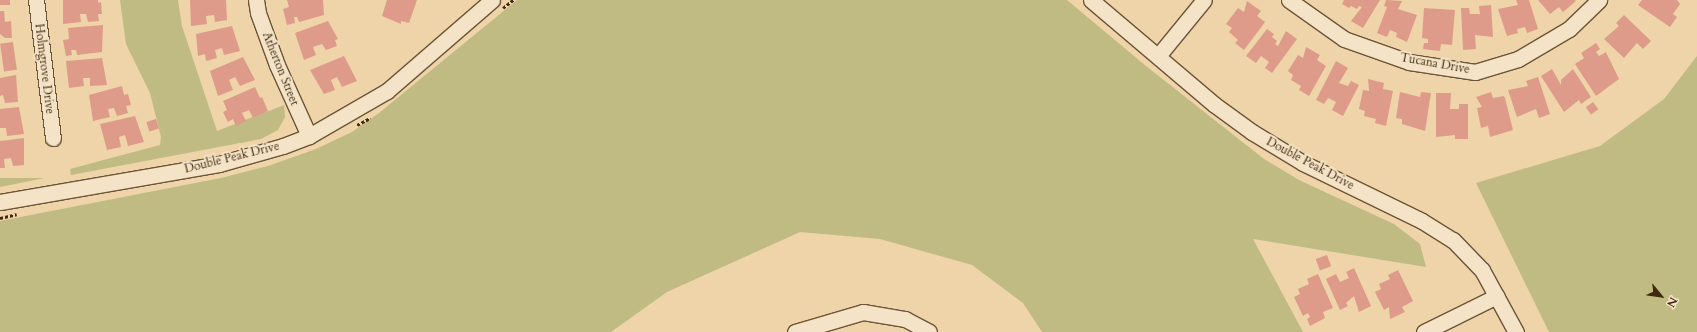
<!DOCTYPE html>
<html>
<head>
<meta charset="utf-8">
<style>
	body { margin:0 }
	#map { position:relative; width:1697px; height:332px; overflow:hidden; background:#eed4a8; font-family:Cardo,serif }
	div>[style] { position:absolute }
	.green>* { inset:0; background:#bfbb83 }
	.building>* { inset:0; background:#df9b8a; transform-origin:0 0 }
	.path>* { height:2.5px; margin-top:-1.25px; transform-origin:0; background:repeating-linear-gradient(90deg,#402911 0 3px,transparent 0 5px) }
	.roads { filter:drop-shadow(1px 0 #6c5437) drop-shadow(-1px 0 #6c5437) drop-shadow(0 1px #6c5437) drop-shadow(0 -1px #6c5437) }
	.minor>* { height:15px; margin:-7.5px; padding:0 7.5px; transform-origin:7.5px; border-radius:7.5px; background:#f4e3c6 }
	span { translate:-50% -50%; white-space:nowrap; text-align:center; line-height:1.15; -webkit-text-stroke:4px #f4e3c6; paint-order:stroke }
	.street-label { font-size:12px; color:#402911 }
	.north { position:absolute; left:1641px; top:276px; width:40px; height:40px; -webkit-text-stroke:3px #f4e3c6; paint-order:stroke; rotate:119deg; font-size:11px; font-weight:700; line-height:16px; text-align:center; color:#402911 }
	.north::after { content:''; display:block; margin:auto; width:14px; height:18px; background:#402911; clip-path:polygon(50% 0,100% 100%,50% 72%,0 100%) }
</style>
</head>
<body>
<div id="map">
	<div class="green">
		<i style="clip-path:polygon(120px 0,178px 0,182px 26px,217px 131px,284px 105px,285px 117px,278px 130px,261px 139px,71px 175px,70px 169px,160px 145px,161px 137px,150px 93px,126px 44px)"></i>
		<i style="clip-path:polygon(517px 0,1067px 0,1146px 66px,1264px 159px,1299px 180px,1394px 224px,1420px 244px,1426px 267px,1253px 239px,1303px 332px,1042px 332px,1023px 303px,972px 265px,880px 239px,800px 232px,667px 292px,611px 332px,0 332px,0 221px,221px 178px,268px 166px,316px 149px,352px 132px,379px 113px)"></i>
		<i style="clip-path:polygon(1697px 56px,1697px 332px,1549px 332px,1476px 183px,1600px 146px,1664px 99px)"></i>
		<i style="clip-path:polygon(0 178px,45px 178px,0 187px)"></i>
	</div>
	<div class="building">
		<i style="left:0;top:0;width:10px;height:5px"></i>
		<i style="clip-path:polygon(63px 0,98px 0,98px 3px,101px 2px,102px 14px,98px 14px,99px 21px,88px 22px,86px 14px,80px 14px,81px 22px,63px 24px)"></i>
		<i style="clip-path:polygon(190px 0,226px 0,227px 20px,215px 22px,214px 15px,206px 16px,207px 24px,191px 26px)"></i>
		<i style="clip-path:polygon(287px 0,323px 0,324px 15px,299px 22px,297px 17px,294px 17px,295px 23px,287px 25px,283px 9px,289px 7px)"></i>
		<i style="clip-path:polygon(387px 0,417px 0,409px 23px,401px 21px,401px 24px,382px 16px)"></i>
		<i style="clip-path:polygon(1344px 0,1380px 0,1363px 28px,1351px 21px,1362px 7px,1359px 6px,1357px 9px,1351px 6px,1349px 8px,1342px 4px)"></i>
		<i style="clip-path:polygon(1386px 0,1402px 1px,1398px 9px,1417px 15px,1407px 42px,1396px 37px,1397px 33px,1390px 30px,1387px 37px,1377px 33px,1387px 7px,1384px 6px)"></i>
		<i style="clip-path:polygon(1516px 0,1529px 0,1538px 29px,1527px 33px,1525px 27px,1517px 29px,1518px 33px,1507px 36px,1498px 9px,1518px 5px)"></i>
		<i style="clip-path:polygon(1538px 0,1575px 0,1576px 1px,1563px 12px,1559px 7px,1550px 14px)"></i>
		<i style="clip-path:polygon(1642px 0,1677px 0,1680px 4px,1673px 14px,1677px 17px,1670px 27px,1638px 5px)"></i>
		<i style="clip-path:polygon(1247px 1px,1261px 11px,1257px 16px,1265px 22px,1244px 50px,1235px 43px,1238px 40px,1229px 32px,1232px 28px,1226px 24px,1238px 8px,1244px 12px)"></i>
		<i style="clip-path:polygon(1491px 5px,1493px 37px,1475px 35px,1476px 49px,1463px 50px,1461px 8px,1469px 8px,1470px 14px,1480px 14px,1479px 6px)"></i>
		<i style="clip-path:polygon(1424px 8px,1455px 10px,1452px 45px,1441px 44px,1440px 51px,1423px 49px,1424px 43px,1428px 43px,1428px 39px,1422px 38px)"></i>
		<i style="clip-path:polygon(0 11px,4px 11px,5px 22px,11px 21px,12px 38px,5px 38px,0 34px)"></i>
		<i style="clip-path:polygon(1624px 15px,1651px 41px,1643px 49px,1637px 43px,1624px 58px,1604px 39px,1619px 26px,1616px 23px)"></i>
		<i style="clip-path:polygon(328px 21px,338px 39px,335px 40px,337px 46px,326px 50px,322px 44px,313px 47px,316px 55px,304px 60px,295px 33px)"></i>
		<i style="clip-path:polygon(103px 25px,102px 52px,77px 55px,76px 50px,71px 50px,72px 55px,66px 56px,63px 40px,69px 39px,68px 28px)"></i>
		<i style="clip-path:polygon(232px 26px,240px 51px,224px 55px,222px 48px,215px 50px,217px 58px,206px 61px,205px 54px,198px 56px,196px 34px)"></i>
		<i style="clip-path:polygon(1267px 29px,1274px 34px,1272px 37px,1277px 41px,1275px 44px,1278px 46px,1286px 31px,1297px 39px,1272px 73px,1265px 68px,1269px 62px,1261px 56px,1256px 63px,1246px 56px)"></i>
		<i style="left:13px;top:42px;width:28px;height:13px;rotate:82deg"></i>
		<i style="clip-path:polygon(1596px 43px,1600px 49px,1596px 52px,1599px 56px,1606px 52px,1619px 79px,1596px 96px,1575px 64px,1584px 58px,1581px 53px)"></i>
		<i style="clip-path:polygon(1306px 47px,1320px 55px,1317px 60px,1326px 66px,1309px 96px,1299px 90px,1301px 86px,1291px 80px,1293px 75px,1288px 71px,1298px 55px,1303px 58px)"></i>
		<i style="clip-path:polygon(344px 56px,357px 81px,342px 87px,337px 77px,331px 80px,335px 90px,324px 94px,310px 70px)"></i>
		<i style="clip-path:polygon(243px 57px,255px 80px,240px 86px,235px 77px,229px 80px,233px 90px,218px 96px,210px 71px)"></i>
		<i style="clip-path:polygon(102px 58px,107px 85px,90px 86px,90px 78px,83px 78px,84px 86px,69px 88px,66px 61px)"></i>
		<i style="clip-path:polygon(1336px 61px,1348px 68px,1339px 83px,1348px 86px,1351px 81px,1359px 85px,1343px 116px,1332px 110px,1336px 102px,1328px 98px,1324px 104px,1316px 100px)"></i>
		<i style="clip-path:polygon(1552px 69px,1561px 85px,1561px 80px,1573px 69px,1591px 97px,1581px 104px,1579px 100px,1564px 112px,1541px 76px)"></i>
		<i style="clip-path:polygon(16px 75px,18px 102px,5px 103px,3px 95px,0 96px,0 78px)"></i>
		<i style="clip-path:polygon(1538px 77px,1550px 114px,1539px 118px,1536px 109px,1517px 117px,1508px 90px,1528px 86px,1526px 81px)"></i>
		<i style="clip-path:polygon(1368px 79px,1384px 83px,1383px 89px,1393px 91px,1386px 126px,1375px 123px,1376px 119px,1364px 116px,1365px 111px,1359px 109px,1363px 90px,1369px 91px)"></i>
		<i style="clip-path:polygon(122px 86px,124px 95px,128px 94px,131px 105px,126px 106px,128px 113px,117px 116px,114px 108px,108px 109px,110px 117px,93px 121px,89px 95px)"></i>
		<i style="clip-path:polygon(255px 87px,260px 98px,262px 97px,268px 111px,255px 117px,253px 118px,249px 110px,242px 113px,246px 121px,236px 126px,233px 119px,228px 122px,223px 112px,227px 110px,223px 101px)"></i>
		<i style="clip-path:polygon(1400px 92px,1420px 97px,1421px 92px,1431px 93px,1425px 131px,1402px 124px,1402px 119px,1396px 118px)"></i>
		<i style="clip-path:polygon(1491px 92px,1493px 98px,1504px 96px,1505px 98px,1513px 130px,1490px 137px,1488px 126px,1481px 128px,1477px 108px,1482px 107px,1476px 97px)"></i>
		<i style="clip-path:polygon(1436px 93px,1451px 93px,1450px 109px,1459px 109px,1459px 104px,1468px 104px,1468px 139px,1455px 139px,1455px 135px,1436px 137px)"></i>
		<i style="left:1593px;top:102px;width:9px;height:9px;rotate:54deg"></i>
		<i style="clip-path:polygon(19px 107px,24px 134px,7px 136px,6px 128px,0 128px,0 109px)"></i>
		<i style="clip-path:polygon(135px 116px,144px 142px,128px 146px,125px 135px,119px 137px,121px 147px,107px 150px,100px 124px)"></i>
		<i style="left:156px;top:119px;width:10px;height:10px;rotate:73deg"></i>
		<i style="clip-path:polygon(24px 138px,24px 165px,13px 166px,11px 158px,4px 159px,5px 168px,0 168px,0 141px)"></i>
		<i style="left:1327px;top:255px;width:12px;height:12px;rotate:70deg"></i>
		<i style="clip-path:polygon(1354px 268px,1371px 306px,1359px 312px,1354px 296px,1346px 303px,1348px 306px,1340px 310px,1326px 279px,1336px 274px,1340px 282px,1349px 278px,1346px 272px)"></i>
		<i style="clip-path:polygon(1398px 270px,1413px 301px,1402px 307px,1405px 312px,1390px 319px,1389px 307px,1384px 310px,1375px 292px,1381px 289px,1379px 284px,1390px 279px,1388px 275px)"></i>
		<i style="clip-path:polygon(1318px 274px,1333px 308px,1323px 312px,1325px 318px,1310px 326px,1307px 319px,1310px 317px,1308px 313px,1303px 316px,1294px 297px,1300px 294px,1298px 289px,1309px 284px,1307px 279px)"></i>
	</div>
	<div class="path">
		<i style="left:503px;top:8px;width:13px;rotate:-39deg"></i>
		<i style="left:357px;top:125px;width:15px;rotate:-28deg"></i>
		<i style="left:0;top:218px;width:17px;rotate:-13deg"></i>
	</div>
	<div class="roads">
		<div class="minor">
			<i style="left:36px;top:0;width:139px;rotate:83deg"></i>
			<i style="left:256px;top:0;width:13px;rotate:81deg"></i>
			<i style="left:258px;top:13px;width:55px;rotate:69.9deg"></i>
			<i style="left:277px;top:65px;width:78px;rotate:65.7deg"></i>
			<i style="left:1091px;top:0;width:162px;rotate:40.3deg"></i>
			<i style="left:1215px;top:105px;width:46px;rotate:36.1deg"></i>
			<i style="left:1252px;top:132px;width:60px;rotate:31.3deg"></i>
			<i style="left:1303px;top:163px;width:132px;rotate:26deg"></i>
			<i style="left:1422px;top:221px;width:36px;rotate:32deg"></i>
			<i style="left:1453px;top:240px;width:42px;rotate:46deg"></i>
			<i style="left:1482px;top:270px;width:71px;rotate:61.3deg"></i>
			<i style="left:1289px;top:0;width:67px;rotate:35.3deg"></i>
			<i style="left:1344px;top:39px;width:69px;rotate:19.5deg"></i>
			<i style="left:1409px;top:62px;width:67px;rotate:8.6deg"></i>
			<i style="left:1475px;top:72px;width:45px;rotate:-16.8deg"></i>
			<i style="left:1518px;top:59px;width:59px;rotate:-30.5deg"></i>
			<i style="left:1569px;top:29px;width:42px;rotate:-44deg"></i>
			<i style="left:1158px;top:56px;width:72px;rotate:-50.6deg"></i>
			<i style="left:0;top:202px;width:222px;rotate:-9.8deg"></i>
			<i style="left:219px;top:164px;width:66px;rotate:-15.7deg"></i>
			<i style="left:283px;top:146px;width:28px;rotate:-21deg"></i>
			<i style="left:309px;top:136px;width:90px;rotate:-30deg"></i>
			<i style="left:387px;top:91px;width:139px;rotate:-40.9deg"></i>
			<i style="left:795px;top:332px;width:71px;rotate:-16.4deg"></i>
			<i style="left:863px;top:312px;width:43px;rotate:9.5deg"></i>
			<i style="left:905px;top:319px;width:27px;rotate:28deg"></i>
			<i style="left:1424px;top:332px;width:81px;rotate:-26.3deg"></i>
		</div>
	</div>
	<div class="street-label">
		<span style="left:1435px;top:64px;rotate:10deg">Tucana Drive</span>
		<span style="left:44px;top:69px;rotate:83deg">Holmgrove Drive</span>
		<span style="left:280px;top:69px;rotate:68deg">Atherton Street</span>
		<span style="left:232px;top:158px;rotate:-14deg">Double Peak Drive</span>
		<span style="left:1310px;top:164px;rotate:28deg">Double Peak Drive</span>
	</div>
	<div class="north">N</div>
</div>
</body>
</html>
